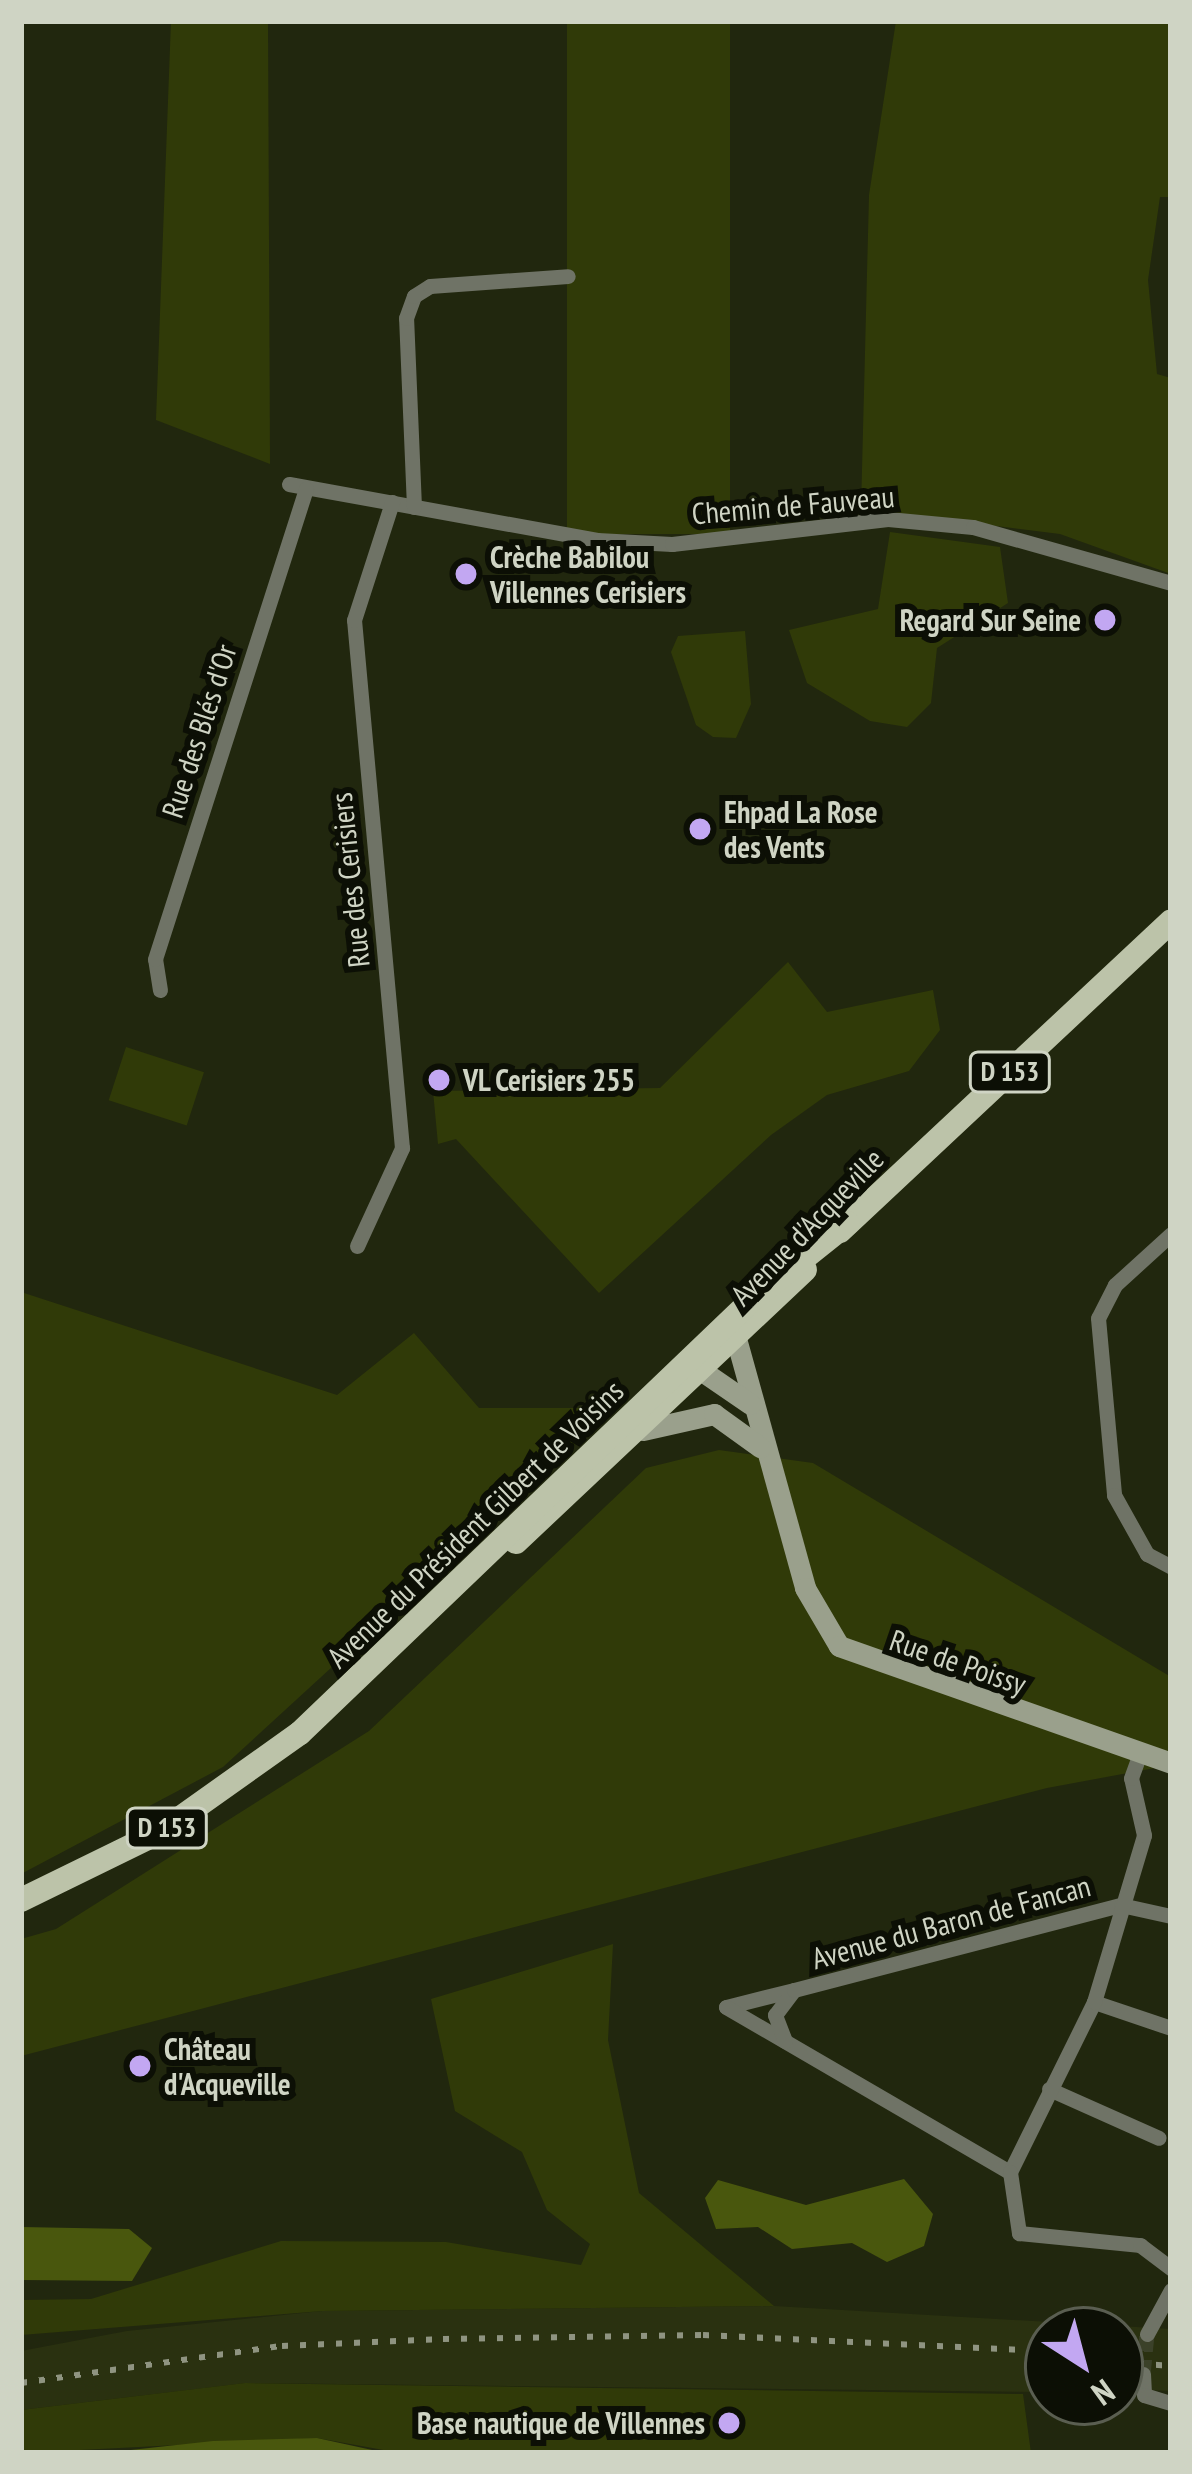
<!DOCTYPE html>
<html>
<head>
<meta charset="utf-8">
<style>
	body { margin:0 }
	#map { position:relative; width:1192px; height:2474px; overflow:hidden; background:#21270e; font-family:"PT Sans Narrow",sans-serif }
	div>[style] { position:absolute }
	.built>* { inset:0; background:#2a3110 }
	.green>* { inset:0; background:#303a08; transform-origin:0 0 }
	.water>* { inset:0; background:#49570d }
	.street-tunnel>* { height:15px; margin-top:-7.5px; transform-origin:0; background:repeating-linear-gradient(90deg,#3b4129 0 15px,transparent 0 23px) }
	.street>* { height:15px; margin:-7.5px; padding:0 7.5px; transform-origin:7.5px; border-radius:7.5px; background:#6f7366 }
	.secondary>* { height:21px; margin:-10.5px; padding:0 10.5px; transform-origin:10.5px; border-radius:10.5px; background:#9aa08c }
	.primary>* { height:24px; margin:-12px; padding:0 12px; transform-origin:12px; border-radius:12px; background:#bcc3a9 }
	.rail>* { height:6px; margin-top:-3px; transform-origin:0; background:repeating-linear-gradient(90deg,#8f9481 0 6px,transparent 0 18px) }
	.dots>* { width:33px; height:33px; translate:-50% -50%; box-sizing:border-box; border:6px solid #0c0f05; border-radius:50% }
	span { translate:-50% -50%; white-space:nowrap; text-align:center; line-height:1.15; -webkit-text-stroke:12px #0c0f05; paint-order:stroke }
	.shield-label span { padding:3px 9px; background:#0c0f05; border:3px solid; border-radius:9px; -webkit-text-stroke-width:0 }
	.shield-label { font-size:27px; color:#cfd4c4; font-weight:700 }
	.street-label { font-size:30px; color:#cfd4c4 }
	.poi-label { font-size:30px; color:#cfd4c4; font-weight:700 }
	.left { translate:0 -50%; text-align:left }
	.right { translate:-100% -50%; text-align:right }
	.frame { position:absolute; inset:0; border:24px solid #cfd4c4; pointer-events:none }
	.north { position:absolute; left:1024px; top:2306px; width:120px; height:120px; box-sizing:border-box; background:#0c0f05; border:3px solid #5a5e51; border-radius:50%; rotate:144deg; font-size:33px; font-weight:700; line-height:48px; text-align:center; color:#cfd4c4 }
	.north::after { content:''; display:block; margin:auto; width:42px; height:54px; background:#c2a7f2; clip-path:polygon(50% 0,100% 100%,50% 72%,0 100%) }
</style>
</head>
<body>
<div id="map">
	<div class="built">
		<i style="clip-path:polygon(774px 2306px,1171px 2329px,1171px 2391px,1120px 2389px,1120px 2330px,1048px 2330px,1048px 2392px,246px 2383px,21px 2410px,21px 2351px,127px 2331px,322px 2311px)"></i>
	</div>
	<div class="green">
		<i style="clip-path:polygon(171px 21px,268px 21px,270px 464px,156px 420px)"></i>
		<i style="left:567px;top:21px;width:163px;height:513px"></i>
		<i style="clip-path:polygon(896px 21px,1171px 21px,1171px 197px,1160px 197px,1148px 280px,1157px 374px,1171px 378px,1171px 574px,1060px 534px,861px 509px,869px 195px)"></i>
		<i style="clip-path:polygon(890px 532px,1000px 547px,1008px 603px,937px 648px,931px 703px,907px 727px,870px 721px,807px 683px,789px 630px,878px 609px)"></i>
		<i style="clip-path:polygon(745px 631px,751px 704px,736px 738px,713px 737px,696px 725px,671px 652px,678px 636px)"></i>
		<i style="clip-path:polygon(788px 962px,827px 1012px,933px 990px,940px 1030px,909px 1071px,827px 1095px,771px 1135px,599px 1293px,456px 1139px,438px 1144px,433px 1091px,660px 1088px)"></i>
		<i style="left:126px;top:1047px;width:82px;height:56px;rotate:18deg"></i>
		<i style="clip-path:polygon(21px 1292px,337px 1395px,414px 1333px,479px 1408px,593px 1408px,594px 1427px,223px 1767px,21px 1874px)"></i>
		<i style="clip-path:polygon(719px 1450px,813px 1463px,1171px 1677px,1171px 1765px,1047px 1788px,21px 2056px,21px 1939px,56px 1929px,369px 1731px,646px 1468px)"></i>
		<i style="clip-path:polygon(613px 1944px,608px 2040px,639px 2193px,774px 2306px,322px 2311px,21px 2335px,21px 2300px,91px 2299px,281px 2241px,446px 2242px,581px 2265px,590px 2244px,547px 2210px,522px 2152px,455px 2111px,431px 1999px)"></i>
		<i style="clip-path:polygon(245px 2383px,1023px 2394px,1031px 2453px,400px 2453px,317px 2438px,21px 2453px,21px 2410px)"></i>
	</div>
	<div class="water">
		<i style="clip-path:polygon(904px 2179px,933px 2214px,924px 2246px,887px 2262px,852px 2243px,792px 2249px,758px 2227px,716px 2229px,705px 2198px,718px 2180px,806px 2205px)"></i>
		<i style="clip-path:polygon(21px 2227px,129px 2229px,152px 2248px,132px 2281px,21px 2280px)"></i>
		<i style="clip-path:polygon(317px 2438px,386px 2453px,103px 2453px,213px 2441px)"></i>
	</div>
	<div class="street-tunnel">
		<i style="left:1143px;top:2374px;width:40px;rotate:-84.3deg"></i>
	</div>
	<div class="street">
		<i style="left:289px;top:484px;width:313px;rotate:10.3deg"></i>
		<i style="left:597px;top:540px;width:75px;rotate:3.1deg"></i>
		<i style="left:672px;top:544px;width:217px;rotate:-6.6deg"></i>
		<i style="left:888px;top:519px;width:85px;rotate:5.4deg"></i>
		<i style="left:973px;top:527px;width:206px;rotate:15.8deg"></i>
		<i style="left:414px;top:507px;width:189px;rotate:-92.4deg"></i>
		<i style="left:406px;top:318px;width:23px;rotate:-70deg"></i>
		<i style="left:414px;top:296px;width:19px;rotate:-32deg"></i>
		<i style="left:430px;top:286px;width:138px;rotate:-4.1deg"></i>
		<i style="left:160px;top:990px;width:31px;rotate:-99deg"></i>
		<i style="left:155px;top:959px;width:494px;rotate:-72.2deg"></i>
		<i style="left:1171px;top:1234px;width:76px;rotate:137.7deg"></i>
		<i style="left:1115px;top:1285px;width:37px;rotate:117deg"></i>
		<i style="left:1098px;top:1318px;width:178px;rotate:84.8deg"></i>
		<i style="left:1114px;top:1495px;width:68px;rotate:60.8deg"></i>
		<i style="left:1147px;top:1554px;width:27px;rotate:28deg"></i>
		<i style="left:357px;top:1246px;width:108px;rotate:-65.3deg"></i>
		<i style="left:402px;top:1148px;width:530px;rotate:-95.19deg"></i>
		<i style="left:354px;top:620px;width:124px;rotate:-72.1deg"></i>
		<i style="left:794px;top:1990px;width:70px;rotate:166deg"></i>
		<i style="left:726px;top:2007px;width:328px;rotate:30.2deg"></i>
		<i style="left:1094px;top:2002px;width:81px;rotate:18.7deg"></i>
		<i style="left:785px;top:2041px;width:28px;rotate:-111deg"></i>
		<i style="left:775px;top:2015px;width:31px;rotate:-53deg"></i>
		<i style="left:794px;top:1990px;width:338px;rotate:-14.6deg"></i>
		<i style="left:1121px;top:1905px;width:51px;rotate:12.4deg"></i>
		<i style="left:1049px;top:2089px;width:120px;rotate:24deg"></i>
		<i style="left:1010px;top:2172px;width:190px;rotate:-63.7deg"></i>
		<i style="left:1094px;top:2002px;width:174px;rotate:-73.3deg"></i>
		<i style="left:1144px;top:1835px;width:58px;rotate:-102.8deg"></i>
		<i style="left:1131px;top:1778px;width:27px;rotate:-70deg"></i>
		<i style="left:1010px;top:2172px;width:62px;rotate:81.6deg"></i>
		<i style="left:1019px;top:2233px;width:122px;rotate:5.7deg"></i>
		<i style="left:1140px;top:2245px;width:39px;rotate:37deg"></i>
		<i style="left:1147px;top:2334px;width:50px;rotate:-61.4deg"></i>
		<i style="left:1143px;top:2374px;width:21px;rotate:87deg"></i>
		<i style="left:1144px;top:2395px;width:28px;rotate:17deg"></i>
	</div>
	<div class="secondary">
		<i style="left:737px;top:1342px;width:255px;rotate:74.5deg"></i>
		<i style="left:805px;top:1588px;width:67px;rotate:59.6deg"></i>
		<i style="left:839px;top:1646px;width:352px;rotate:19.4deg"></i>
		<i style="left:689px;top:1362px;width:74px;rotate:34.5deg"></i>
		<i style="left:643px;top:1430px;width:73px;rotate:-12.7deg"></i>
		<i style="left:714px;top:1414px;width:57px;rotate:35.7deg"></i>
	</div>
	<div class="primary">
		<i style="left:840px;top:1231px;width:453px;rotate:-43.1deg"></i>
		<i style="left:516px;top:1542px;width:397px;rotate:-43.3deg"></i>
		<i style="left:21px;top:1900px;width:157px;rotate:-26.1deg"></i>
		<i style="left:162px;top:1831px;width:169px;rotate:-35.4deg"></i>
		<i style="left:300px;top:1733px;width:629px;rotate:-43.78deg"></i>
		<i style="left:754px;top:1298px;width:120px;rotate:-38.6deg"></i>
	</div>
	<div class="rail">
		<i style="left:1120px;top:2362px;width:51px;rotate:4.5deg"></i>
		<i style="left:21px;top:2383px;width:264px;rotate:-8.1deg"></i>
		<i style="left:282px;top:2346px;width:161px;rotate:-2.5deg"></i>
		<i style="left:443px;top:2339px;width:260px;rotate:-0.9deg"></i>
		<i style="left:703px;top:2335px;width:345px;rotate:2.7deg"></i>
	</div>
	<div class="dots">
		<i style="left:466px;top:574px;background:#c2a7f2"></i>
		<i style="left:1105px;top:620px;background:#c2a7f2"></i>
		<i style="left:700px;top:829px;background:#c2a7f2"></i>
		<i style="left:439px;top:1080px;background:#c2a7f2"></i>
		<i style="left:140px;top:2066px;background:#c2a7f2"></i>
		<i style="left:729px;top:2423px;background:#c2a7f2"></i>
	</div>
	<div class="shield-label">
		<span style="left:1010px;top:1072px">D 153</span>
		<span style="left:167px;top:1828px">D 153</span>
	</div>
	<div class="street-label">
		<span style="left:793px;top:505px;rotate:-5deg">Chemin de Fauveau</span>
		<span style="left:199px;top:731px;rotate:-72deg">Rue des Blés d'Or</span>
		<span style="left:350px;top:880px;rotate:-96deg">Rue des Cerisiers</span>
		<span style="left:807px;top:1227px;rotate:-46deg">Avenue d'Acqueville</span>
		<span style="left:475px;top:1524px;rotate:-44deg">Avenue du Président Gilbert de Voisins</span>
		<span style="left:958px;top:1662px;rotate:19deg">Rue de Poissy</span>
		<span style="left:951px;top:1922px;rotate:-15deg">Avenue du Baron de Fancan</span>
	</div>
	<div class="poi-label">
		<span class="left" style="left:490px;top:574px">Crèche Babilou<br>Villennes Cerisiers</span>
		<span class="right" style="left:1081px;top:620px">Regard Sur Seine</span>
		<span class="left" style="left:724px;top:829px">Ehpad La Rose<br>des Vents</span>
		<span class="left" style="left:463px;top:1080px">VL Cerisiers 255</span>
		<span class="left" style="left:164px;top:2066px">Château<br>d'Acqueville</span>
		<span class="right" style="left:705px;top:2423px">Base nautique de Villennes</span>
	</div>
	<div class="frame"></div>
	<div class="north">N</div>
</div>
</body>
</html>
